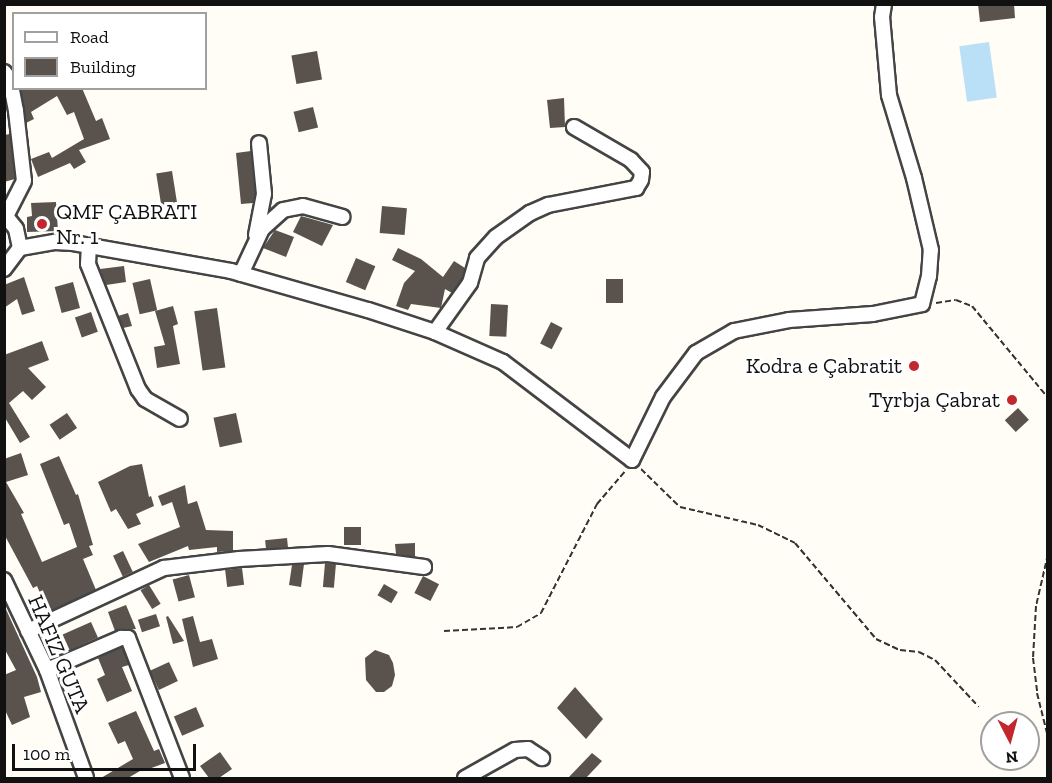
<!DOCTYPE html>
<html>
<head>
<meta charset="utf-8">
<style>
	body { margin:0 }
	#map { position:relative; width:1052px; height:783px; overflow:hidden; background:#fffdf5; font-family:"Zilla Slab",serif }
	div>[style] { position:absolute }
	.water>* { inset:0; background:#b9e0f7; transform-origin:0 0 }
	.building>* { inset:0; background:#5a524d; transform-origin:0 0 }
	.path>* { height:2px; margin-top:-1px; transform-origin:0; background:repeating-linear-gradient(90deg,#333 0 6px,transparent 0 9px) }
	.roads { filter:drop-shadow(2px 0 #444) drop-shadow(-2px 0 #444) drop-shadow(0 2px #444) drop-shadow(0 -2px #444) }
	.street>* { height:14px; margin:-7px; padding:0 7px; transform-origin:7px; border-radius:7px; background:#fff }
	.dots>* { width:16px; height:16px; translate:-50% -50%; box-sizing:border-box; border:3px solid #fff; border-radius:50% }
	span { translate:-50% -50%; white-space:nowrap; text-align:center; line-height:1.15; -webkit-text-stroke:6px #fff; paint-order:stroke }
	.poi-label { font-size:22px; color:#111 }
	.left { translate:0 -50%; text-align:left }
	.right { translate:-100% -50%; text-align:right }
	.street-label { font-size:22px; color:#111 }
	.frame { position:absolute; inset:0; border:6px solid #111; pointer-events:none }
	.legend { position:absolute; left:12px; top:12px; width:195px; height:78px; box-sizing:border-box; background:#fff; border:2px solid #a0a0a0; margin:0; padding:8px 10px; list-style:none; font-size:18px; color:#111 }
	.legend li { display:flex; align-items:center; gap:12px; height:30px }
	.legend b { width:30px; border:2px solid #a0a0a0 }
	.north { position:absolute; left:980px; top:711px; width:60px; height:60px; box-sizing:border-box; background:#fff; border:2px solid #a0a0a0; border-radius:50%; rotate:174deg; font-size:16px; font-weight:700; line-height:24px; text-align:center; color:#111 }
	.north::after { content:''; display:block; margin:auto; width:21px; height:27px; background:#c4262e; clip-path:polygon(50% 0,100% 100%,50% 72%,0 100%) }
	.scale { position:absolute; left:12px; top:744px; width:184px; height:27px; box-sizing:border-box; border:3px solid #111; border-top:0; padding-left:8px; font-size:18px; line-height:21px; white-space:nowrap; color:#111; -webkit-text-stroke:4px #fff; paint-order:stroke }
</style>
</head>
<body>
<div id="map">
	<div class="water">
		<i style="left:989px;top:42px;width:56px;height:30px;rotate:82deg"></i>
	</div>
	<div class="building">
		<i style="clip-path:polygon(978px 4px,1014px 4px,1015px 18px,980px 22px)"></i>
		<i style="left:317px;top:51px;width:29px;height:26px;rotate:80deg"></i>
		<i style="clip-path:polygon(82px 88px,96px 121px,102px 118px,110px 139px,79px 150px,86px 162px,74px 169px,70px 163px,38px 177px,31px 159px,49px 152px,52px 158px,84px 139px,74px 112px,67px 115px,57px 96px,31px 112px,34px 119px,26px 123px,21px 89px)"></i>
		<i style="clip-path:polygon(564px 98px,565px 127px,550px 128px,547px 100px)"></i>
		<i style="left:313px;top:107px;width:21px;height:20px;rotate:76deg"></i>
		<i style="clip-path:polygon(10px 134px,15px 179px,4px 182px,4px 135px)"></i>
		<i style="clip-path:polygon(251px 151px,255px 194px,253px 203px,241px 204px,236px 153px)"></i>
		<i style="left:172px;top:171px;width:32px;height:16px;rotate:81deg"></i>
		<i style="clip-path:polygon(56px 202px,58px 231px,27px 232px,27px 217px,32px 216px,31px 203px)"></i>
		<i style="left:382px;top:206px;width:25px;height:27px;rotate:5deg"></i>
		<i style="clip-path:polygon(301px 216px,333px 225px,322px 246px,293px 232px)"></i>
		<i style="clip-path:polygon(275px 230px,294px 237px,286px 257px,263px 248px)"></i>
		<i style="clip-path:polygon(398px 248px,421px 259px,443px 277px,454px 261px,465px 268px,462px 279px,452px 293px,445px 289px,441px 308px,411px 304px,408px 310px,396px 306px,404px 283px,415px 271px,392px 260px)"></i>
		<i style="left:356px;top:258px;width:21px;height:26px;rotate:23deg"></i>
		<i style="clip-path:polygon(124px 266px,126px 282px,106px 285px,100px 269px)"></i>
		<i style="clip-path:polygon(24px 277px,35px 311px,22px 315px,17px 299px,4px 308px,4px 285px)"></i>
		<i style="left:150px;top:279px;width:32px;height:18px;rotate:77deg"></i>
		<i style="left:606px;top:279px;width:17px;height:24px"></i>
		<i style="left:73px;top:282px;width:27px;height:19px;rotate:75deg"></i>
		<i style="left:491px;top:304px;width:17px;height:32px;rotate:3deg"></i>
		<i style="clip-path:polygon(173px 306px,178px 324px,173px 326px,180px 364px,157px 368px,154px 347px,165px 345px,155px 311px)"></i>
		<i style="left:217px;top:308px;width:60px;height:23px;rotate:82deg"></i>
		<i style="left:91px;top:312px;width:21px;height:17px;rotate:71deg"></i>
		<i style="clip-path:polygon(128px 313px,132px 326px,123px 328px,118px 316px)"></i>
		<i style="left:551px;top:322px;width:13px;height:24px;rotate:27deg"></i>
		<i style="clip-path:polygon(42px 341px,49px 360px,28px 368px,46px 387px,32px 400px,23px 391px,9px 403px,30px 437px,20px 443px,4px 416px,4px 355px)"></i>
		<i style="left:1018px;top:408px;width:16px;height:18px;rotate:47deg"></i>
		<i style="left:67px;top:413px;width:18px;height:21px;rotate:56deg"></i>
		<i style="left:236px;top:413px;width:30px;height:23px;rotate:78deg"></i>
		<i style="clip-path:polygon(21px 453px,28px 475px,6px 482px,24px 513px,21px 514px,42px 562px,77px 547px,69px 523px,64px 525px,40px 464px,59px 456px,76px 495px,78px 494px,93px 545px,89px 546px,93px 555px,83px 559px,96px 590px,48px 612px,37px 586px,33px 588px,4px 534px,4px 459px)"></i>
		<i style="clip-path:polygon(142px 464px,149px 497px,151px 496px,154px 506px,136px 514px,141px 524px,128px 529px,116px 509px,111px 512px,98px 482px,130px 466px)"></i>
		<i style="clip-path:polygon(185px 485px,188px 504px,197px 501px,206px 530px,233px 531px,233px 551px,217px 552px,217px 547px,189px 550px,188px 546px,149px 562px,138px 544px,180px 527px,172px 502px,162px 506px,158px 496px)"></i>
		<i style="left:344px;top:527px;width:17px;height:18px"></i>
		<i style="left:287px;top:538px;width:9px;height:22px;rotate:84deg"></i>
		<i style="clip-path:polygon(415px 543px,415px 557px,396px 554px,395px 544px)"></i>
		<i style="left:123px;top:551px;width:23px;height:11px;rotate:65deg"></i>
		<i style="left:325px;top:563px;width:11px;height:24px;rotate:5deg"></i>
		<i style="clip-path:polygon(304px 564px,301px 587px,289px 585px,292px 565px)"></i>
		<i style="left:242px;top:568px;width:17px;height:17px;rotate:83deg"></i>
		<i style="left:189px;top:575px;width:23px;height:17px;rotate:75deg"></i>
		<i style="left:423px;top:576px;width:18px;height:19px;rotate:27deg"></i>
		<i style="left:384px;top:584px;width:16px;height:13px;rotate:30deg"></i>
		<i style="left:149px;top:585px;width:22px;height:10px;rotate:58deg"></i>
		<i style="clip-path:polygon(4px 605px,37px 677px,41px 692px,24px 697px,30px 717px,12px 725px,4px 708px,4px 675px,16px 670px,4px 648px)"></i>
		<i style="clip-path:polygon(126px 605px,136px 629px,115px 631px,108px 612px)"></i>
		<i style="left:156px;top:614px;width:13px;height:19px;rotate:72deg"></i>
		<i style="clip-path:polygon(168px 616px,184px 641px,173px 644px,166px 617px)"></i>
		<i style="clip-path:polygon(193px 616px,200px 642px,212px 639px,218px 659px,193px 667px,182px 619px)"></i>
		<i style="left:91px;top:622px;width:17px;height:31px;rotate:66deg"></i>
		<i style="clip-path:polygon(122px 647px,129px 665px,122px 667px,132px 691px,107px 702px,97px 679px,105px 675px,98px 658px)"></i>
		<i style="clip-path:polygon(375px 650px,389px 655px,393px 663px,395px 675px,392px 686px,384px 692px,376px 692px,366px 680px,365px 658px)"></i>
		<i style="left:169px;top:662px;width:21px;height:21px;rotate:65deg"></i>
		<i style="clip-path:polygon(575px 687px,603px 719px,586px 739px,557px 708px)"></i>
		<i style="left:196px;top:707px;width:21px;height:24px;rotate:67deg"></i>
		<i style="clip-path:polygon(136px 711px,154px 751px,159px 749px,165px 763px,146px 770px,145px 768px,128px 778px,101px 778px,133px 759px,125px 741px,118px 744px,108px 723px)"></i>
		<i style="clip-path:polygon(220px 752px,232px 769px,219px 778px,209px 778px,200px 766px)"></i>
		<i style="clip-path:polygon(592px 753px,602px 761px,586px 778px,568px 778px)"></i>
	</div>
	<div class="path">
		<i style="left:936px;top:303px;width:20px;rotate:-9deg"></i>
		<i style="left:956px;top:300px;width:17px;rotate:21deg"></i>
		<i style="left:972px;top:306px;width:119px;rotate:50.4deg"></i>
		<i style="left:641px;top:469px;width:54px;rotate:44.3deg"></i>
		<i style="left:680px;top:507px;width:80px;rotate:13deg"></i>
		<i style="left:758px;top:525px;width:41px;rotate:25.9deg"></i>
		<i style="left:795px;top:543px;width:126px;rotate:49.8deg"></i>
		<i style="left:876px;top:639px;width:26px;rotate:25deg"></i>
		<i style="left:900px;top:650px;width:19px;rotate:6deg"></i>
		<i style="left:919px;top:652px;width:18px;rotate:27deg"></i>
		<i style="left:935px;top:660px;width:64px;rotate:46.9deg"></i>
		<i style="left:1048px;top:554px;width:53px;rotate:103deg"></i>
		<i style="left:1036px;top:606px;width:52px;rotate:93.3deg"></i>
		<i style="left:1033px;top:658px;width:35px;rotate:83deg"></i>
		<i style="left:1037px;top:693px;width:45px;rotate:76deg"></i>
		<i style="left:444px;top:631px;width:73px;rotate:-3.1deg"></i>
		<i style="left:517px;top:627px;width:28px;rotate:-30deg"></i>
		<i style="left:541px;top:613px;width:123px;rotate:-62.8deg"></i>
		<i style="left:597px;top:504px;width:45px;rotate:-49.5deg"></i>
	</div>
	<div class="roads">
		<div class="street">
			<i style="left:4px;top:72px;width:10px;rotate:53deg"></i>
			<i style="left:10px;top:80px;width:32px;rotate:79deg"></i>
			<i style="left:16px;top:111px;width:70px;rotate:83.5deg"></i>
			<i style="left:24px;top:181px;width:38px;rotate:117deg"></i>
			<i style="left:4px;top:214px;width:19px;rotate:51deg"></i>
			<i style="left:16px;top:229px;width:19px;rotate:78deg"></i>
			<i style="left:256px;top:235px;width:42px;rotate:-79deg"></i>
			<i style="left:264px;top:194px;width:51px;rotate:-95.6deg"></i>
			<i style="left:89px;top:245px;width:19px;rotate:93deg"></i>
			<i style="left:88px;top:264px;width:135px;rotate:68.2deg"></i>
			<i style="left:138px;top:389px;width:12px;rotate:55deg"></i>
			<i style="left:145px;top:399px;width:40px;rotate:29.7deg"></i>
			<i style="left:4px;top:269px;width:26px;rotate:-53deg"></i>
			<i style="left:20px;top:248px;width:36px;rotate:-10deg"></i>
			<i style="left:55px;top:242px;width:18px;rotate:3deg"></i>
			<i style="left:73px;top:243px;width:160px;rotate:10deg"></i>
			<i style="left:231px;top:271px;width:142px;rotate:15.9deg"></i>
			<i style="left:368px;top:310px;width:71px;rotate:18.2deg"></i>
			<i style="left:435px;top:332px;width:74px;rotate:23.8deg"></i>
			<i style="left:503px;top:362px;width:162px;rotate:37.2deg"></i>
			<i style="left:632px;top:460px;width:70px;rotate:-63.8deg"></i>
			<i style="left:663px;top:397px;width:55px;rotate:-53.1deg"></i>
			<i style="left:696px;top:353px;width:44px;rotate:-30.1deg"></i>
			<i style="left:734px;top:331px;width:56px;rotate:-11.3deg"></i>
			<i style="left:789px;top:320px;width:84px;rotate:-4.1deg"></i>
			<i style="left:873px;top:314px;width:50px;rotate:-11.5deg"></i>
			<i style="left:922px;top:304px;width:29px;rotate:-76deg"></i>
			<i style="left:929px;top:276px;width:26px;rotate:-86deg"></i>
			<i style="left:931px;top:250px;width:74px;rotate:-103.3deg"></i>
			<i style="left:914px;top:178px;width:87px;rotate:-106.8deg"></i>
			<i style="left:889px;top:95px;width:78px;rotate:-95.1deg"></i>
			<i style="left:882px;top:17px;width:13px;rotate:-81deg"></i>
			<i style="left:241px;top:274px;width:50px;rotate:-65deg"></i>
			<i style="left:262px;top:229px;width:28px;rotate:-42deg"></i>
			<i style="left:283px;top:210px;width:20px;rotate:-11deg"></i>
			<i style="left:303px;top:206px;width:41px;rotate:15.4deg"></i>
			<i style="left:435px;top:332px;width:60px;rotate:-54.5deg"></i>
			<i style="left:470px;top:283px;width:26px;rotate:-74deg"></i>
			<i style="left:477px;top:258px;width:28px;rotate:-48deg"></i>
			<i style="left:496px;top:237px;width:42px;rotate:-35.2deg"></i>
			<i style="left:530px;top:213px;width:20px;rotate:-24deg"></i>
			<i style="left:548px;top:205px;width:90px;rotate:-10.9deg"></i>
			<i style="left:636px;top:188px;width:9px;rotate:-58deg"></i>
			<i style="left:641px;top:180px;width:8px;rotate:-83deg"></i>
			<i style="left:642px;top:172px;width:16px;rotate:-133deg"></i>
			<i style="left:631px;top:160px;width:66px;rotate:-149.9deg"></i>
			<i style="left:4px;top:580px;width:100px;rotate:64.5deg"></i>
			<i style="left:47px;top:670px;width:115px;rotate:70.1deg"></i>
			<i style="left:28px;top:631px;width:150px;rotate:-24.9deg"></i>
			<i style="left:164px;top:568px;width:76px;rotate:-6.8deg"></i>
			<i style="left:239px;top:559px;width:89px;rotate:-3.2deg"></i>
			<i style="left:328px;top:554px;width:97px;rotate:7.7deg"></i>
			<i style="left:47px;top:670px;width:81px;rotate:-23.4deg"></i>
			<i style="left:121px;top:638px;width:7px"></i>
			<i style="left:128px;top:638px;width:150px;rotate:68.9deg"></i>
			<i style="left:465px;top:778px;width:57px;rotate:-29.2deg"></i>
			<i style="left:515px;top:750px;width:13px;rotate:-4deg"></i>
			<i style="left:528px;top:749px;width:17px;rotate:33deg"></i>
		</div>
	</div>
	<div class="dots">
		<i style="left:42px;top:224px;background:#c4262e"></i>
		<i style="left:914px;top:366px;background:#c4262e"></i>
		<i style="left:1012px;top:400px;background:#c4262e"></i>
	</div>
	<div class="poi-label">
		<span class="left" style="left:56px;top:224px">QMF ÇABRATI<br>Nr. 1</span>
		<span class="right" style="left:902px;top:366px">Kodra e Çabratit</span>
		<span class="right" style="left:1000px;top:400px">Tyrbja Çabrat</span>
	</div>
	<div class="street-label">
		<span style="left:59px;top:654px;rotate:67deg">HAFIZ GUTA</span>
	</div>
	<div class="frame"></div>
	<ul class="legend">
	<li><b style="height:8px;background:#fff"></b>Road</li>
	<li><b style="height:16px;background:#5a524d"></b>Building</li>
	</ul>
	<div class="north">N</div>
	<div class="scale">100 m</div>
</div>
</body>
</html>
